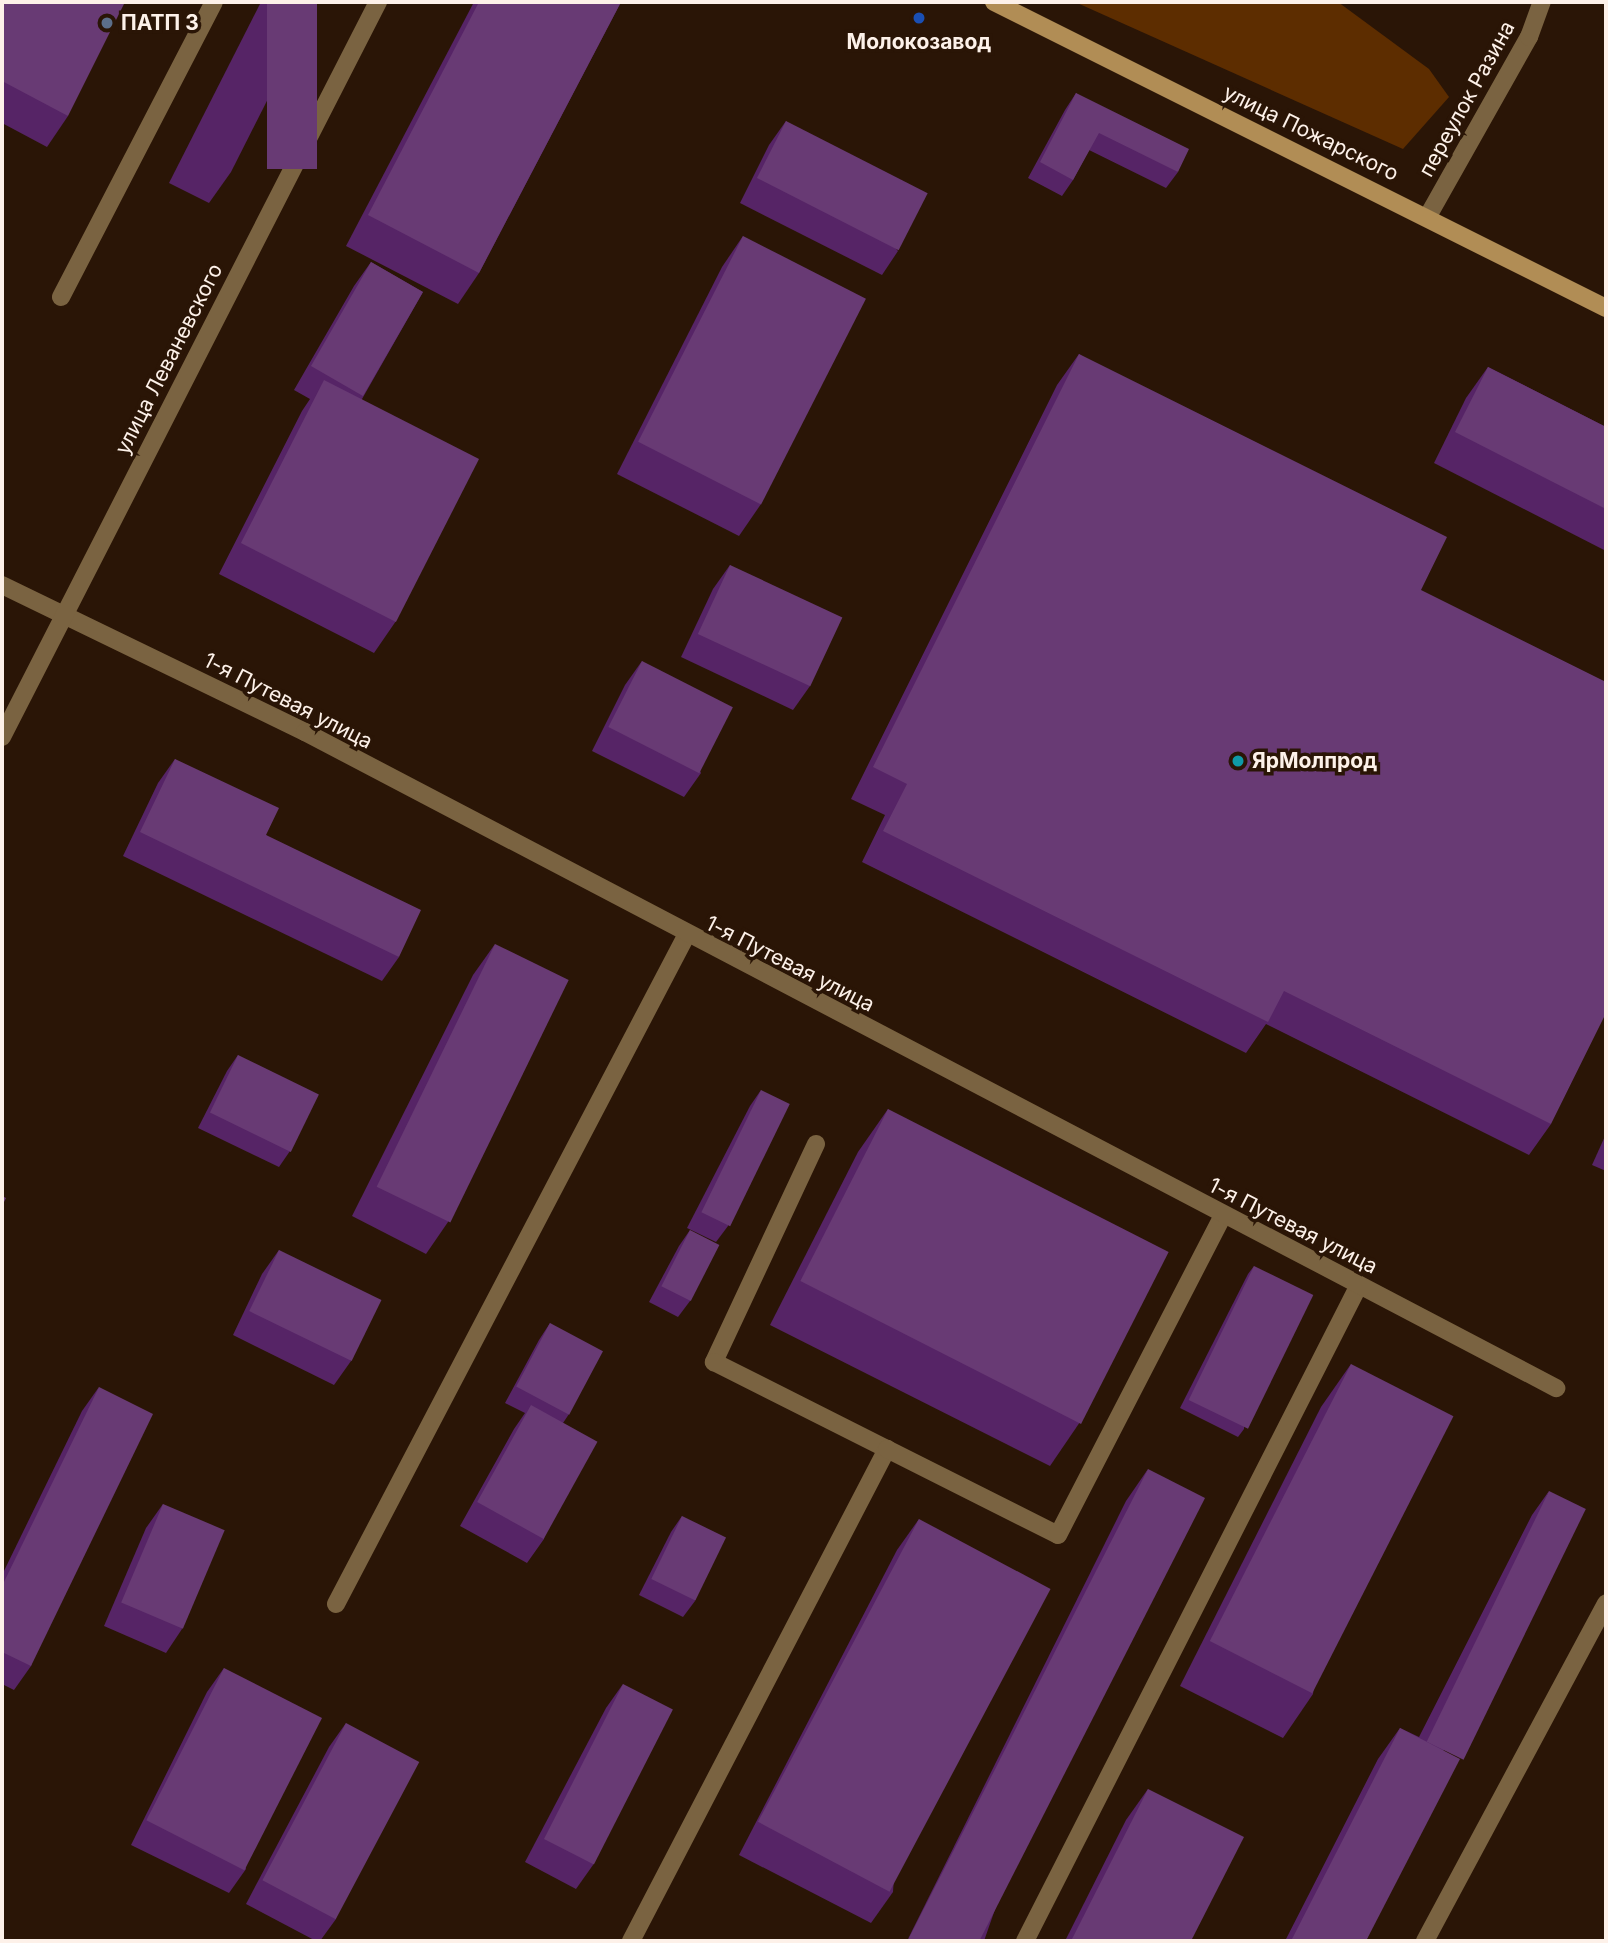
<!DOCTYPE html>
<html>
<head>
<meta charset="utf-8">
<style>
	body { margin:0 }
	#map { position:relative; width:1608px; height:1943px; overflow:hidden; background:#2a1506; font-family:Inter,sans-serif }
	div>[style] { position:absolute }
	.green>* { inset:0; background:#5d2d00 }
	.lane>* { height:18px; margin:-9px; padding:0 9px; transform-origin:9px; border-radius:9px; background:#7a6341 }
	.street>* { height:18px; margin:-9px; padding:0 9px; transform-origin:9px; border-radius:9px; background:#7a6341 }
	.secondary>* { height:18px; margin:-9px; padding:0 9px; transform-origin:9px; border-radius:9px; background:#b18d55 }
	.wall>* { inset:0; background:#562466 }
	.building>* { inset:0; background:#683a74; transform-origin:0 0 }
	.dots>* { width:19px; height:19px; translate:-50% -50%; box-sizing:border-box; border:4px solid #2a1506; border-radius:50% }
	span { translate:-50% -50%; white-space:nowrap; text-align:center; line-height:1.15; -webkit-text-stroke:7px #2a1506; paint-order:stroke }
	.poi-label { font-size:21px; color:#fdf1e9; font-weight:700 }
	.left { translate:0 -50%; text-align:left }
	.street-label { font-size:21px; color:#fdf1e9 }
	.frame { position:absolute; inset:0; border:4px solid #fdf1e9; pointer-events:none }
</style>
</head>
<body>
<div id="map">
	<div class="green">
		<i style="clip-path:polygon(1075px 2px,1338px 2px,1429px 69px,1449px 97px,1403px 149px)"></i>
	</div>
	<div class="lane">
		<i style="left:61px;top:297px;width:332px;rotate:-62.6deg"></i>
		<i style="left:816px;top:1144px;width:241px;rotate:115.1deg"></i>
		<i style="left:714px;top:1362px;width:194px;rotate:26.7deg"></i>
		<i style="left:336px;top:1604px;width:754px;rotate:-62.35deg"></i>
		<i style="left:631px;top:1941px;width:555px;rotate:-62.51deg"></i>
		<i style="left:887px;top:1449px;width:191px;rotate:26.7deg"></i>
		<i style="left:1058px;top:1535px;width:360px;rotate:-62.7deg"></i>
		<i style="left:1025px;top:1941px;width:736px;rotate:-63.02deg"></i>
		<i style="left:1425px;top:1941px;width:383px;rotate:-61.8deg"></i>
	</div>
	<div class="street">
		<i style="left:1428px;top:216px;width:206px;rotate:-60.6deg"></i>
		<i style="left:1529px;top:37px;width:37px;rotate:-70deg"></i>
		<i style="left:2px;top:585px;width:337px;rotate:25.9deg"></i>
		<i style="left:305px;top:732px;width:1413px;rotate:27.67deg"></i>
		<i style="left:2px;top:737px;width:826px;rotate:-62.91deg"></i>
	</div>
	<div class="secondary">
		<i style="left:994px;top:2px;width:684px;rotate:26.57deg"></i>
	</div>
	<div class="wall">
		<i style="clip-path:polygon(2px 2px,68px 116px,47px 147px,2px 123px)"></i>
		<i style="clip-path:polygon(261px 2px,317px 2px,231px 172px,209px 203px,169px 183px)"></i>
		<i style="clip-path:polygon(474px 2px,621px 2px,479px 273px,458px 304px,346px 246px)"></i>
		<i style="clip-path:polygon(1076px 93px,1178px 172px,1166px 188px,1089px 150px,1073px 180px,1062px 196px,1028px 178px,1065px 110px)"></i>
		<i style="clip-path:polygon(786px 121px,898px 251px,882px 275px,740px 203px,769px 145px)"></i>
		<i style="clip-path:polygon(743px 236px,761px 504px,739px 536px,617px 474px,722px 267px)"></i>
		<i style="clip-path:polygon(371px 262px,423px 292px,362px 399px,396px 621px,374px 653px,219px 574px,302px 411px,310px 399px,294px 390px,354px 286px)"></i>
		<i style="clip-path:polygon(1079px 354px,1421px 590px,1551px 1124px,1529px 1155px,1266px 1024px,1246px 1053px,862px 862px,885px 815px,851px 799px,1057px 385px)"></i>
		<i style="clip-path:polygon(1488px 367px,1606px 427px,1606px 551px,1434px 463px,1466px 398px)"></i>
		<i style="clip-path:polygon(730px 565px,810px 686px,793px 710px,681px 657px,713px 589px)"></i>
		<i style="clip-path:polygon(642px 661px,701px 773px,684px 797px,592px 751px,625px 685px)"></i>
		<i style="clip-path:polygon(175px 759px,266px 835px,399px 957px,382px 981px,123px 856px,158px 783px)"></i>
		<i style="clip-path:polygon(495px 944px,448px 1222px,426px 1254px,352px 1216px,473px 975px)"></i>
		<i style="clip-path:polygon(238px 1055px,290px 1151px,279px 1167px,198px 1128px,227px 1071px)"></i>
		<i style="clip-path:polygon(761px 1090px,728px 1226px,716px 1242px,687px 1228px,750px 1106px)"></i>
		<i style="clip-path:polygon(888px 1109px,1080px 1422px,1050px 1466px,770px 1325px,858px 1152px)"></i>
		<i style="clip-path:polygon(1606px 1134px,1606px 1171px,1592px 1165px)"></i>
		<i style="clip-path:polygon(690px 1230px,690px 1301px,678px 1317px,649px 1302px,679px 1246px)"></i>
		<i style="clip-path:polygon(279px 1250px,351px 1361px,334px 1385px,233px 1335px,262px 1274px)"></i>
		<i style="clip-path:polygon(1254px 1266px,1244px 1429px,1238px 1437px,1180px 1408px,1248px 1274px)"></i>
		<i style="clip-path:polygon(550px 1323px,569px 1414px,563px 1423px,544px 1539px,527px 1563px,460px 1526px,514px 1429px,525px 1413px,505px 1403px,539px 1340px)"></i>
		<i style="clip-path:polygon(1351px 1364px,1313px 1694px,1283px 1738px,1180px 1686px,1321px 1407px)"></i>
		<i style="clip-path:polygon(99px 1387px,31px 1666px,14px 1690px,2px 1684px,2px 1575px,82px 1411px)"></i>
		<i style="clip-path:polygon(1148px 1469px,984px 1941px,907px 1941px,1126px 1501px)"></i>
		<i style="clip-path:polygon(1549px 1491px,1366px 1941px,1285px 1941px,1378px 1759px,1400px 1728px,1419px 1737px,1532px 1515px)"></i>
		<i style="clip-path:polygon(163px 1504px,182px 1629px,166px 1653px,104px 1626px,146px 1528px)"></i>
		<i style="clip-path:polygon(682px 1516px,695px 1601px,683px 1617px,639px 1595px,671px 1532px)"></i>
		<i style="clip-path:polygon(919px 1519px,893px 1892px,871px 1923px,739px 1855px,897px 1550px)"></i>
		<i style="clip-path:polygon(224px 1668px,246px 1869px,229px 1893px,131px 1845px,207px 1692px)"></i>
		<i style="clip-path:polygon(623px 1684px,593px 1865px,576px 1889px,525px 1862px,606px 1708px)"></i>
		<i style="clip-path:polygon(346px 1723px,336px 1919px,320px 1941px,316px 1941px,246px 1904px,329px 1747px)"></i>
		<i style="clip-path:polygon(1148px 1789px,1191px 1941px,1065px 1941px,1126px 1820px)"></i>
	</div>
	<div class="building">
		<i style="clip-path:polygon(2px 2px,125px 2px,68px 116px,2px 81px)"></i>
		<i style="left:267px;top:2px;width:50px;height:167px"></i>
		<i style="clip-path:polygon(479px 2px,621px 2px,479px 273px,368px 215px)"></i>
		<i style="clip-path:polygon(1076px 93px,1189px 149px,1178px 172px,1099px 133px,1073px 180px,1040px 162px)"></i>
		<i style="left:786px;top:121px;width:159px;height:64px;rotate:27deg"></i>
		<i style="left:743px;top:236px;width:138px;height:231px;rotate:27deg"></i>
		<i style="left:371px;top:262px;width:60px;height:120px;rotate:30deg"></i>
		<i style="clip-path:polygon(1079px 354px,1447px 537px,1421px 590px,1606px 682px,1606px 1013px,1551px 1124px,1284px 991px,1268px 1022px,883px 831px,907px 784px,873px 767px)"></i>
		<i style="clip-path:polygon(1488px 367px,1606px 427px,1606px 509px,1455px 432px)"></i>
		<i style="left:324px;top:380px;width:174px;height:183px;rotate:27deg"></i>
		<i style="left:730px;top:565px;width:124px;height:76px;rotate:25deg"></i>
		<i style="left:642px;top:661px;width:102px;height:74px;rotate:27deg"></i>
		<i style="clip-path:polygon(175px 759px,279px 808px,266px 835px,421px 910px,399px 957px,140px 832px)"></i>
		<i style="left:495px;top:944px;width:82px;height:270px;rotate:26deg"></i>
		<i style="left:238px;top:1055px;width:90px;height:64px;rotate:26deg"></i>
		<i style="left:761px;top:1090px;width:32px;height:136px;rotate:26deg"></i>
		<i style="left:888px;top:1109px;width:315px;height:193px;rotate:27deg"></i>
		<i style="clip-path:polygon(2px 1196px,6px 1198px,2px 1206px)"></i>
		<i style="left:690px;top:1230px;width:33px;height:63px;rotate:27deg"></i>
		<i style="left:279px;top:1250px;width:114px;height:68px;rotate:26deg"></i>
		<i style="left:1254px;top:1266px;width:66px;height:149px;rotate:26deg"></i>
		<i style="left:550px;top:1323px;width:60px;height:72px;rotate:28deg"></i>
		<i style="left:1351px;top:1364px;width:115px;height:311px;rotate:27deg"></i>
		<i style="clip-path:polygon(99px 1387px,153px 1414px,31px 1666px,2px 1652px,2px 1586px)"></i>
		<i style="left:531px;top:1405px;width:76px;height:111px;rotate:29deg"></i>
		<i style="left:1148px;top:1469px;width:64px;height:527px;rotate:27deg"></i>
		<i style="left:1549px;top:1491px;width:41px;height:279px;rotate:26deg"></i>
		<i style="left:163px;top:1504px;width:67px;height:107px;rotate:23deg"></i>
		<i style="left:682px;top:1516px;width:49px;height:70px;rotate:26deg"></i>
		<i style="left:919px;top:1519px;width:149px;height:343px;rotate:28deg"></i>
		<i style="left:224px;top:1668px;width:110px;height:171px;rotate:27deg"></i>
		<i style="left:623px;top:1684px;width:56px;height:174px;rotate:27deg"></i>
		<i style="left:346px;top:1723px;width:83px;height:178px;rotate:28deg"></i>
		<i style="clip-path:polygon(1400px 1728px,1460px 1759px,1366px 1941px,1291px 1941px)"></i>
		<i style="clip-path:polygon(1148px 1789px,1244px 1837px,1191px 1941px,1071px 1941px)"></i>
	</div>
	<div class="dots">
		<i style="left:919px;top:18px;background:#1a4fb4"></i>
		<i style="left:107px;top:23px;background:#5c6f8a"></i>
		<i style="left:1238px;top:761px;background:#0f9aa8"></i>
	</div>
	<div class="poi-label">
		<span class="left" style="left:121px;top:23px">ПАТП 3</span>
		<span style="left:919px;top:42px">Молокозавод</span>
		<span class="left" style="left:1252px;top:761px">ЯрМолпрод</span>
	</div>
	<div class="street-label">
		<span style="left:1467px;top:99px;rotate:-61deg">переулок Разина</span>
		<span style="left:1311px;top:133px;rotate:26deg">улица Пожарского</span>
		<span style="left:169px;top:359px;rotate:-63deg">улица Леваневского</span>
		<span style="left:288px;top:701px;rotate:27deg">1-я Путевая улица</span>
		<span style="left:790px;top:964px;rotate:27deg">1-я Путевая улица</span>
		<span style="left:1293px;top:1226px;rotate:27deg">1-я Путевая улица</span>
	</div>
	<div class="frame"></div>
</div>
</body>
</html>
